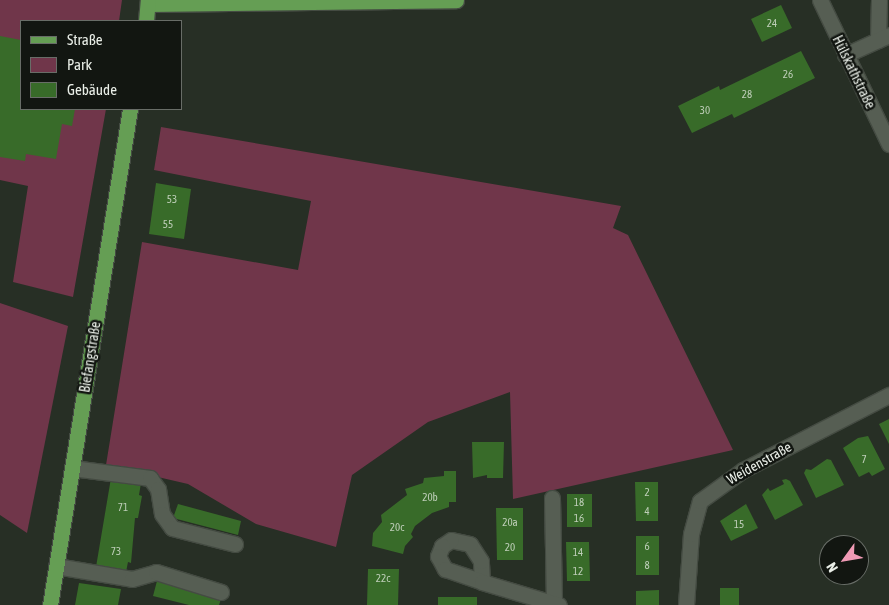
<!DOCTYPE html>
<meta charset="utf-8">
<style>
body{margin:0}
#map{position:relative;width:889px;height:605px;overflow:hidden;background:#272f25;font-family:"Asap Condensed",sans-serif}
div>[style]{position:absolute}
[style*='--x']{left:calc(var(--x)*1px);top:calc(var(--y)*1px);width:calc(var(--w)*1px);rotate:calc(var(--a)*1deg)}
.green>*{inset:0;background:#70364a}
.building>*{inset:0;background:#386b29}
.roads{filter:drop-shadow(1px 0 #444b42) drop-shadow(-1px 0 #444b42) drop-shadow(0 1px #444b42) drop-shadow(0 -1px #444b42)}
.minor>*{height:15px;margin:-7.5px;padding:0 7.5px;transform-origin:7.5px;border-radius:7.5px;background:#565e53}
.major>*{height:15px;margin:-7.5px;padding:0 7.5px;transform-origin:7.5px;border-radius:7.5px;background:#659e54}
span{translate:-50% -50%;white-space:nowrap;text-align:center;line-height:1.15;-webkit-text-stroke:5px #121611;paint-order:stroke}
.number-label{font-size:11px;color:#beceb8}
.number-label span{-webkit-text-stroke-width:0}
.street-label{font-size:14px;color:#eaefe8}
.legend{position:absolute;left:20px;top:20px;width:162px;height:90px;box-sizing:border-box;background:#121611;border:1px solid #686d67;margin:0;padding:6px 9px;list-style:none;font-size:15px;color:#eaefe8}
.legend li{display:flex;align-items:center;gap:10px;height:25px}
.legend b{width:25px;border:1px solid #686d67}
.north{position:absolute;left:819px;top:535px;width:50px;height:50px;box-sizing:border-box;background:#121611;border:1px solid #686d67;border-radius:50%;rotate:238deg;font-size:14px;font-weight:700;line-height:20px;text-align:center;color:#eaefe8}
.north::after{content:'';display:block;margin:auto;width:18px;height:22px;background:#f09ab5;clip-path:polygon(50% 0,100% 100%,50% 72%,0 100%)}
</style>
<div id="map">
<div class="green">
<div style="clip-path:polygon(0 0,122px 0,119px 21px,21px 21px,21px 109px,106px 109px,73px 297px,13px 282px,28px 186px,0 180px)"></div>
<div style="clip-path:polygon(161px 127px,621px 206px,613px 228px,628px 235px,733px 450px,513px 499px,510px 392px,428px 422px,352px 475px,336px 547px,256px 524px,188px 484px,106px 465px,142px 242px,298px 270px,311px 201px,154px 170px)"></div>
<div style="clip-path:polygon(0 303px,68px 326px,27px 533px,0 515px)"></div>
</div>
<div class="building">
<div style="clip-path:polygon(781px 5px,792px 28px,762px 42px,751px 19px)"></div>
<div style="clip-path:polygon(0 36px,21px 40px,21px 109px,75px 109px,72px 126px,62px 124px,56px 159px,26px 154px,25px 161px,0 157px)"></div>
<div style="clip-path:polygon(801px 51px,815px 78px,734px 118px,732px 114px,692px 133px,678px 106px,719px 86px,720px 90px)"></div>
<div style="clip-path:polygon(156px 183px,191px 189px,184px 239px,149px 234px)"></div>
<div style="clip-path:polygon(889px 419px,889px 444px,879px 424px)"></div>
<div style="clip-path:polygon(868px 436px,885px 469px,872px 476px,869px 472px,859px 477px,843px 448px,858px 438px)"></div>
<div style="clip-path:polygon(472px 442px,504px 442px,503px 478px,487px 478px,487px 475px,473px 478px)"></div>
<div style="clip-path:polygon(827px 459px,831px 460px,844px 485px,816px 498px,804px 473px,806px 469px,811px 470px)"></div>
<div style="clip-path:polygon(444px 471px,456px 471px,456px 502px,449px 502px,449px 507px,432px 513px,415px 526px,411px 534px,413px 537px,405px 546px,403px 554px,372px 546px,373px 533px,382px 522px,381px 515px,407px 495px,405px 489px,423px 483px,424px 478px,444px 476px)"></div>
<div style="clip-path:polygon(111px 478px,141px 483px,139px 495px,142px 496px,138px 518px,135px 518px,131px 563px,128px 562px,126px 572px,96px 567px)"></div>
<div style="clip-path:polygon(786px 479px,790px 481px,803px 505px,775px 520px,762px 495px,768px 488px,770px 491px,784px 484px,782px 480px)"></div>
<div style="clip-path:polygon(635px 482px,658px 482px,658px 521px,636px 521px)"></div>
<div style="clip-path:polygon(567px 494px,592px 494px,592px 527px,567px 527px)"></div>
<div style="clip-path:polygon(178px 504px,241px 521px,238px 535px,173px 518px)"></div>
<div style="clip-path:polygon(746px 504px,758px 528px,731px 541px,720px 521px)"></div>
<div style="clip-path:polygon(496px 508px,523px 508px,523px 560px,497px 560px)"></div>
<div style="clip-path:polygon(636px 536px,659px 536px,659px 575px,636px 575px)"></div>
<div style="clip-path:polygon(566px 542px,589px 542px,590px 581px,567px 581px)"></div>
<div style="clip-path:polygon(368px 569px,399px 569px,398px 605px,367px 605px)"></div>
<div style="clip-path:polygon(157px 581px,221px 599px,219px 605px,189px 605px,153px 596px)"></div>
<div style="clip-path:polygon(79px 583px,121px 589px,118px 605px,75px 605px)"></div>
<div style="clip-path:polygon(720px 588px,739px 588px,739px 605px,720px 605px)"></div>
<div style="clip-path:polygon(659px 590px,659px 605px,636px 605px,636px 591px)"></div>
<div style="clip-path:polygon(438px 597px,477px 597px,477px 605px,438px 605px)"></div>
</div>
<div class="roads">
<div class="minor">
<div style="--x:820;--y:0;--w:160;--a:64.4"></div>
<div style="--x:878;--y:40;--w:40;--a:-88.6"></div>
<div style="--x:845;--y:55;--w:48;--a:-24.4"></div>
<div style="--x:72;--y:468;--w:79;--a:7.3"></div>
<div style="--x:150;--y:478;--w:14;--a:54"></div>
<div style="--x:158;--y:489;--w:25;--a:81"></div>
<div style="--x:162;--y:514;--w:17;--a:54"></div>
<div style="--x:172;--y:528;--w:65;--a:14.3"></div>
<div style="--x:552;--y:498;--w:106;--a:88.9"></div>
<div style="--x:56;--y:566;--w:77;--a:9.7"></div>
<div style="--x:132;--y:579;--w:25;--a:-16"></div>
<div style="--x:156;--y:572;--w:68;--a:17.1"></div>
<div style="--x:482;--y:582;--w:21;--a:-93"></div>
<div style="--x:481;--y:561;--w:20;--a:-123"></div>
<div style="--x:470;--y:544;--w:19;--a:-168"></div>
<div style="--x:451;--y:540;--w:11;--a:146"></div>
<div style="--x:442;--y:546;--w:11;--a:112"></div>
<div style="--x:438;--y:556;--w:15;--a:62"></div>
<div style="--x:445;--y:569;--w:39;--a:19"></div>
<div style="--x:482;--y:582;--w:80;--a:16.6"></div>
<div style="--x:686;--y:605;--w:71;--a:-86"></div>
<div style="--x:691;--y:534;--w:34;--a:-75"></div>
<div style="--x:700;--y:501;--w:53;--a:-35.8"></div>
<div style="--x:743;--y:470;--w:164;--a:-27.2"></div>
</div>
<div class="major">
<div style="--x:148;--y:4;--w:308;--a:-0.7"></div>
<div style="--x:146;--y:21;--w:21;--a:-85"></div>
<div style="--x:50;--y:605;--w:502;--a:-80.84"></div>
</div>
</div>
<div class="number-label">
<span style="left:772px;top:23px">24</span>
<span style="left:788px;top:74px">26</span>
<span style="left:747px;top:94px">28</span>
<span style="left:705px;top:110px">30</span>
<span style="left:172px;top:199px">53</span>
<span style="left:168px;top:224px">55</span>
<span style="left:864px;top:459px">7</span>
<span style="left:647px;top:492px">2</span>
<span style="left:430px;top:497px">20b</span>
<span style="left:579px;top:502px">18</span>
<span style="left:123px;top:507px">71</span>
<span style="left:647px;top:511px">4</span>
<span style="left:579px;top:518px">16</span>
<span style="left:510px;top:522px">20a</span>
<span style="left:739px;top:524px">15</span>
<span style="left:397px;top:527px">20c</span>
<span style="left:647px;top:546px">6</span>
<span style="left:510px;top:547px">20</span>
<span style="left:116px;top:551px">73</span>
<span style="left:578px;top:552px">14</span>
<span style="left:647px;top:565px">8</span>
<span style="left:578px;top:571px">12</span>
<span style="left:383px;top:578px">22c</span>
</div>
<div class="street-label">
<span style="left:854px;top:72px;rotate:64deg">Hülskathstraße</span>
<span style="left:90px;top:357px;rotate:-81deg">Biefangstraße</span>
<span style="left:759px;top:463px;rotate:-29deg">Weidenstraße</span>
</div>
<ul class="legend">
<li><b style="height:6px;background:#659e54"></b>Straße</li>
<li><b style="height:14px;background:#70364a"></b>Park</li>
<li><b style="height:14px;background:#386b29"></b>Gebäude</li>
</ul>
<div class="north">N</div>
</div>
